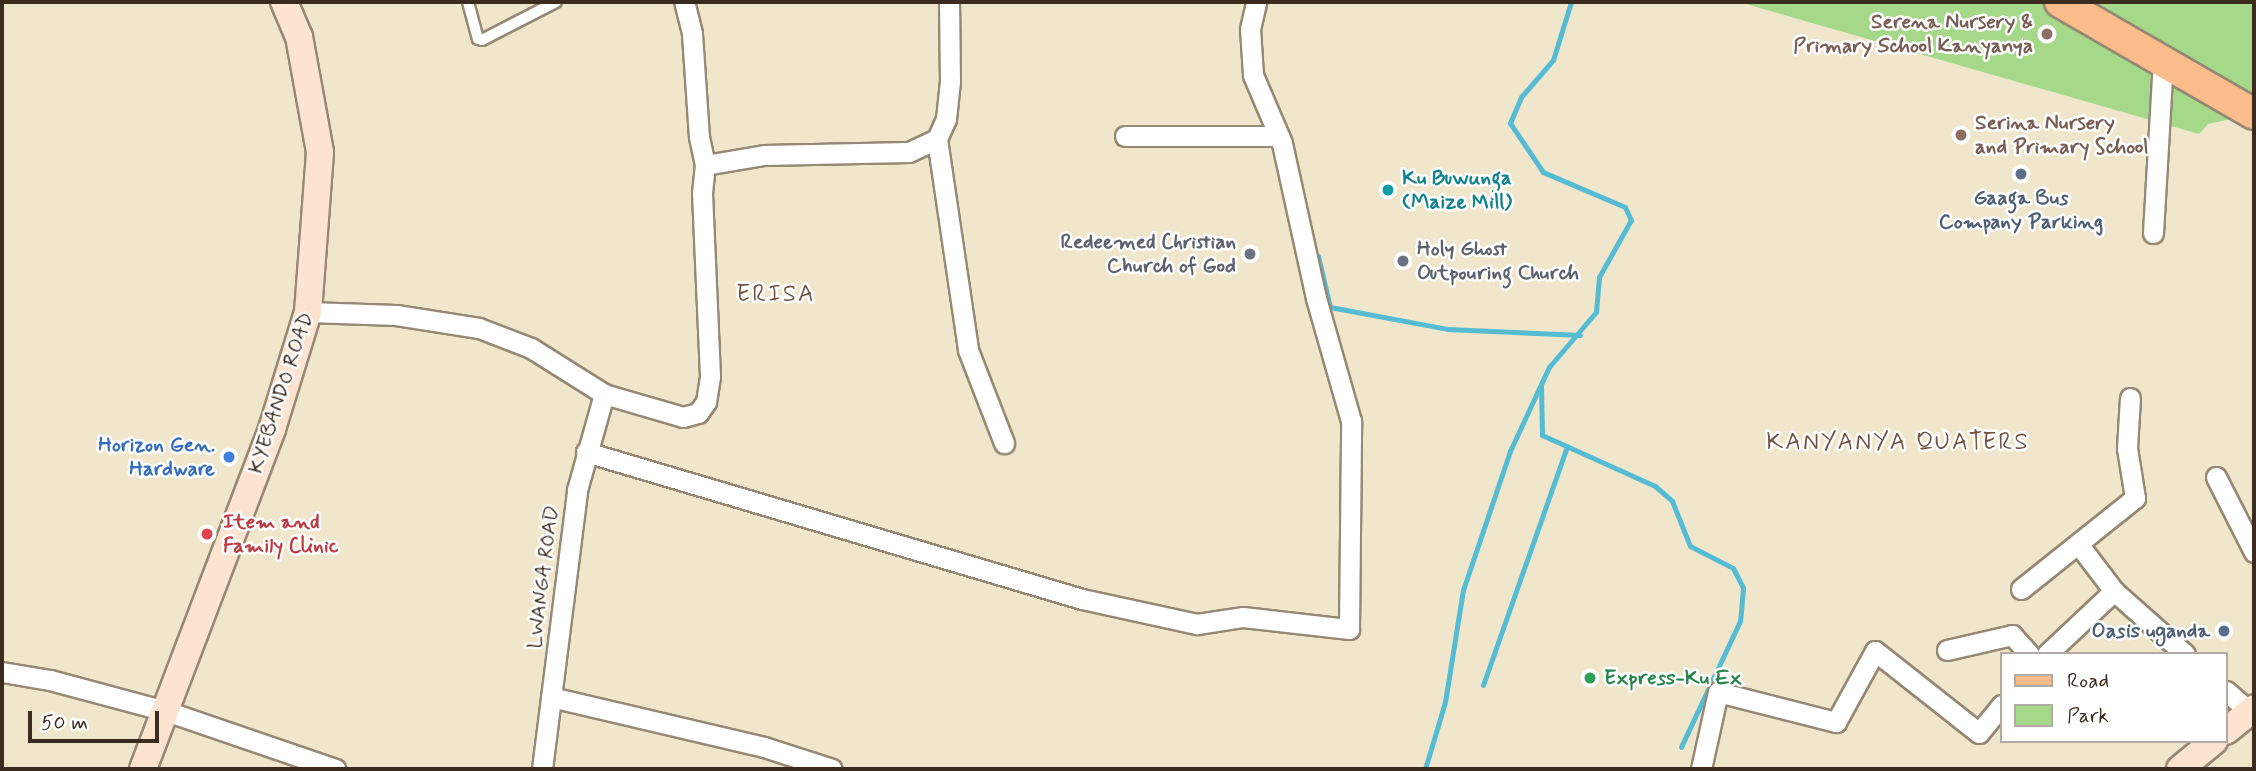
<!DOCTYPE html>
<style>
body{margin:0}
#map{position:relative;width:2256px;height:771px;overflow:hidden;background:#efe6cb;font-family:Mynerve,sans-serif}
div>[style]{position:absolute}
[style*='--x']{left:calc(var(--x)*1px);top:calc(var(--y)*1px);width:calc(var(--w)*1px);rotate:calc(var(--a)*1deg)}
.green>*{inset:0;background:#a5d989}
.stream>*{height:5px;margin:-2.5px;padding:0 2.5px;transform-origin:2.5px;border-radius:2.5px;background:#56bcd3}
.roads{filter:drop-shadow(2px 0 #958874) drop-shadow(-2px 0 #958874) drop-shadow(0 2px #958874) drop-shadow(0 -2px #958874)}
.lane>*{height:10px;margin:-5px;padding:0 5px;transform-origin:5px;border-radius:5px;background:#fff}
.street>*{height:19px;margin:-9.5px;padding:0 9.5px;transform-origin:9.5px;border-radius:9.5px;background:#fff}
.secondary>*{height:26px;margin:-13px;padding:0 13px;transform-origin:13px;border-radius:13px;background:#fde4d0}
.primary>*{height:30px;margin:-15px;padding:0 15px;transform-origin:15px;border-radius:15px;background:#f9bc8a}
.dots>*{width:19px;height:19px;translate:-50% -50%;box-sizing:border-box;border:4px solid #fff;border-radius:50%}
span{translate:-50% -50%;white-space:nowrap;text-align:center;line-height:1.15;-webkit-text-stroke:5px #fff;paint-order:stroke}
.education-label{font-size:21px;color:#785e54;font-weight:700}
.right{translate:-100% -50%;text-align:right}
.left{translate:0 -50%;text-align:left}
.culture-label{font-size:21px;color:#0d838f;font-weight:700}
.service-label{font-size:21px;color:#4e5e75;font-weight:700}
.worship-label{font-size:21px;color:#5b616d;font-weight:700}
.street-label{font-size:21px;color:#3b2a1e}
.shop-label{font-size:21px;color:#366cbe;font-weight:700}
.health-label{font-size:21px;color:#be3a42;font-weight:700}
.leisure-label{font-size:21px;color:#27864d;font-weight:700}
.quarter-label{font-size:24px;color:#735241;letter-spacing:2px}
.frame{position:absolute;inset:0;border:4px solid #3b2a1e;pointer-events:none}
.legend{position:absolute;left:2000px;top:652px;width:228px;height:91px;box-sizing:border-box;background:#fff;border:2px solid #b1aaa5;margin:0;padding:9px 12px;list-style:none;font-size:21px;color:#3b2a1e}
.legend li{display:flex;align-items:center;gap:14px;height:35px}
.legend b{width:35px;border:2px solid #b1aaa5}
.scale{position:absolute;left:28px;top:711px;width:131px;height:32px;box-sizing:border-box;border:4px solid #3b2a1e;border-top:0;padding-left:9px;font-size:21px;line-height:24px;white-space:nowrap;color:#3b2a1e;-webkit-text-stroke:5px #fff;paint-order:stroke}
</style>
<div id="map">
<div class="green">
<div style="clip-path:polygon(1739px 2px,2254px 2px,2254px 114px,2208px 124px,2199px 134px)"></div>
</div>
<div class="stream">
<div style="--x:1318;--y:256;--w:52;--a:76.8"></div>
<div style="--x:1330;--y:307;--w:119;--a:10.6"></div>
<div style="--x:1447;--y:329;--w:133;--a:2.6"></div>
<div style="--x:1541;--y:386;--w:49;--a:88.8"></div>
<div style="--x:1542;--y:435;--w:124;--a:24.3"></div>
<div style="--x:1655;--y:486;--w:23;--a:41"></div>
<div style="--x:1672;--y:501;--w:48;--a:68.2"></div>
<div style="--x:1690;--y:546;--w:48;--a:27.1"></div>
<div style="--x:1733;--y:568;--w:22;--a:63"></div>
<div style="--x:1743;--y:588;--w:33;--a:95"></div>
<div style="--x:1740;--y:621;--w:139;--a:115.1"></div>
<div style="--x:1483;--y:685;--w:253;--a:-70.6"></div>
<div style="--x:1425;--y:769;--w:70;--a:-73.4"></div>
<div style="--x:1445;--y:702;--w:113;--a:-80.9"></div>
<div style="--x:1463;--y:590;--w:147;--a:-71.3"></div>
<div style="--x:1510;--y:451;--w:93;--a:-65.1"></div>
<div style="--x:1549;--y:367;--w:72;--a:-49.5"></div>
<div style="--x:1596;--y:312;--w:35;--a:-85"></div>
<div style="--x:1599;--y:277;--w:65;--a:-60.7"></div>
<div style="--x:1631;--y:220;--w:14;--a:-115"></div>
<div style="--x:1625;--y:207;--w:89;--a:-156.9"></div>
<div style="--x:1543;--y:172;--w:59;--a:-124"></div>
<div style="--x:1510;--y:123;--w:28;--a:-67"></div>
<div style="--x:1521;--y:97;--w:49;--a:-49.1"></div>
<div style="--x:1553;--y:60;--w:61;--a:-72.8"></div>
</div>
<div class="roads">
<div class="lane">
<div style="--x:468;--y:2;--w:38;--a:75"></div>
<div style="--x:478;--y:39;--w:4;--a:14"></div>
<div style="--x:482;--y:40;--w:83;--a:-27.2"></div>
</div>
<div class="street">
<div style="--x:1125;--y:136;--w:154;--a:0"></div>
<div style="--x:937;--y:139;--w:213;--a:81.6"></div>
<div style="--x:968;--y:350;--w:100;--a:68.8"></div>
<div style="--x:705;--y:165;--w:60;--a:-9.6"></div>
<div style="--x:764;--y:155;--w:145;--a:-1.2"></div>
<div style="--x:909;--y:152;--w:31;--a:-25"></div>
<div style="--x:937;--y:139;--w:22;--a:-66"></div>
<div style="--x:946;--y:119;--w:37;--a:-84"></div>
<div style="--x:950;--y:82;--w:80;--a:-90.7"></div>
<div style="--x:2153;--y:233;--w:172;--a:-86.7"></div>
<div style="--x:308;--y:312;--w:88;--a:2"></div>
<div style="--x:396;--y:315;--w:84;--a:8.9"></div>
<div style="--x:479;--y:328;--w:56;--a:21"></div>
<div style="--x:531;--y:348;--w:86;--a:32.2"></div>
<div style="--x:604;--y:394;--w:82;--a:16.2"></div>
<div style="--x:683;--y:417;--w:16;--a:-15"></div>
<div style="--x:698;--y:413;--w:14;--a:-54"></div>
<div style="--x:706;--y:402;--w:26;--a:-81"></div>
<div style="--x:710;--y:376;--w:183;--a:-92.5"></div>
<div style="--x:702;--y:193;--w:28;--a:-84"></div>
<div style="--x:705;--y:165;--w:29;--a:-102"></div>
<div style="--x:699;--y:137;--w:104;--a:-93.9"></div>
<div style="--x:692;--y:33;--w:32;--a:-104"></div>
<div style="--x:586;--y:452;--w:517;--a:16.51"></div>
<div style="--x:1082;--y:599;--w:118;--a:12.3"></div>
<div style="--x:1197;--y:624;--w:47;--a:-8.7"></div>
<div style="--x:1243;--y:617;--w:107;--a:6.5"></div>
<div style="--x:1349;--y:629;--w:208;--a:-89.4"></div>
<div style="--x:1351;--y:421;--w:128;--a:-105.9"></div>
<div style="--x:1316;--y:298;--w:159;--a:-102.4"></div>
<div style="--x:1282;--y:143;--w:74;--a:-113.1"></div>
<div style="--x:1253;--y:75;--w:46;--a:-93.7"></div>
<div style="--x:1250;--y:29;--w:28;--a:-77"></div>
<div style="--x:2216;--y:477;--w:84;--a:63.1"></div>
<div style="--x:2079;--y:545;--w:58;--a:52.7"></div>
<div style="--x:2114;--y:591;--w:95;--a:41.6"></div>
<div style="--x:2021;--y:589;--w:146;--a:-38.6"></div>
<div style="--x:2135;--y:498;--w:51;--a:-99.1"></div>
<div style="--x:2127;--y:448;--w:50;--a:-86.6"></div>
<div style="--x:1947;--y:650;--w:67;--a:-13"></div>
<div style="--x:2012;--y:635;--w:25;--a:48"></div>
<div style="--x:2047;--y:654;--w:92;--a:-43.2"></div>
<div style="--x:2;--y:672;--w:49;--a:9.5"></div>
<div style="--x:50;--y:680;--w:120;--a:15"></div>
<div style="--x:166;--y:711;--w:179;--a:18.9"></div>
<div style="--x:2226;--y:691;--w:32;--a:41"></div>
<div style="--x:551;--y:697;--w:219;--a:13.2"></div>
<div style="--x:764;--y:747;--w:71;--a:17.9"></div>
<div style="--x:542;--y:769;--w:281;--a:-82.8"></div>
<div style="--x:577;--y:490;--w:100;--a:-74.3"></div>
<div style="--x:1701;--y:769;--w:79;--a:-77.6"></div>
<div style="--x:1718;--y:692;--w:122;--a:14.3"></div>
<div style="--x:1836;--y:722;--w:81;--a:-61.2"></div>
<div style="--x:1875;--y:651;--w:132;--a:38.3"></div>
<div style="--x:1979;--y:733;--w:36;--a:-51"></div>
</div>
<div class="secondary">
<div style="--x:2226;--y:731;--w:36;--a:-39"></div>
<div style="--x:143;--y:769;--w:364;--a:-69.2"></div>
<div style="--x:272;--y:429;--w:122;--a:-72.9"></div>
<div style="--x:308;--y:312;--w:160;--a:-85.7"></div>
<div style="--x:320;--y:152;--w:117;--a:-100.3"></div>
<div style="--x:299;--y:37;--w:38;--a:-113"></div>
<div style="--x:2180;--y:769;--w:44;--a:-39.5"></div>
</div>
<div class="primary">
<div style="--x:2060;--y:2;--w:224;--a:30"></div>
</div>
</div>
<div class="dots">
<div style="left:2047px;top:34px;background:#8d6e63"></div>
<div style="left:1961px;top:135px;background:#8d6e63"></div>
<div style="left:2021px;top:174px;background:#5c6f8a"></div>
<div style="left:1388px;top:190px;background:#0f9aa8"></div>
<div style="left:1250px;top:254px;background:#6b7280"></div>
<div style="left:1403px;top:261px;background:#6b7280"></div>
<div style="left:229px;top:457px;background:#3f7fe0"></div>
<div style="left:207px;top:534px;background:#e0444e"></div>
<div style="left:2224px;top:631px;background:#5c6f8a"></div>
<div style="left:1590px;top:678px;background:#2e9e5b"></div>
</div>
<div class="education-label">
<span class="right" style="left:2033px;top:34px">Serena Nursery &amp;<br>Primary School Kanyanya</span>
<span class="left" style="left:1975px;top:135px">Serina Nursery<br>and Primary School</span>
</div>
<div class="culture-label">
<span class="left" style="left:1402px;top:190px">Ku Buwunga<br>(Maize Mill)</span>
</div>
<div class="service-label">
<span style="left:2021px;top:210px">Gaaga Bus<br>Company Parking</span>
<span class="right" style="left:2210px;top:631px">Oasis uganda</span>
</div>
<div class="worship-label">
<span class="right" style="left:1236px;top:254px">Redeemed Christian<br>Church of God</span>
<span class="left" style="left:1417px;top:261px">Holy Ghost<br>Outpouring Church</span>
</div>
<div class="street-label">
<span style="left:281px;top:393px;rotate:-72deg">KYEBANDO ROAD</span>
<span style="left:543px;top:577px;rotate:-83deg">LWANGA ROAD</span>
</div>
<div class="shop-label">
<span class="right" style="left:215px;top:457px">Horizon Gen.<br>Hardware</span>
</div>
<div class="health-label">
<span class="left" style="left:223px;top:534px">Item and<br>Family Clinic</span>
</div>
<div class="leisure-label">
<span class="left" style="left:1604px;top:678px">Express-Ku Ex</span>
</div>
<div class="quarter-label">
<span style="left:776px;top:295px">ERISA</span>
<span style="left:1898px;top:443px">KANYANYA QUATERS</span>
</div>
<div class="frame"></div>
<ul class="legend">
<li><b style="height:9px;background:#f9bc8a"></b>Road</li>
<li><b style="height:19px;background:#a5d989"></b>Park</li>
</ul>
<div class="scale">50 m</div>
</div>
